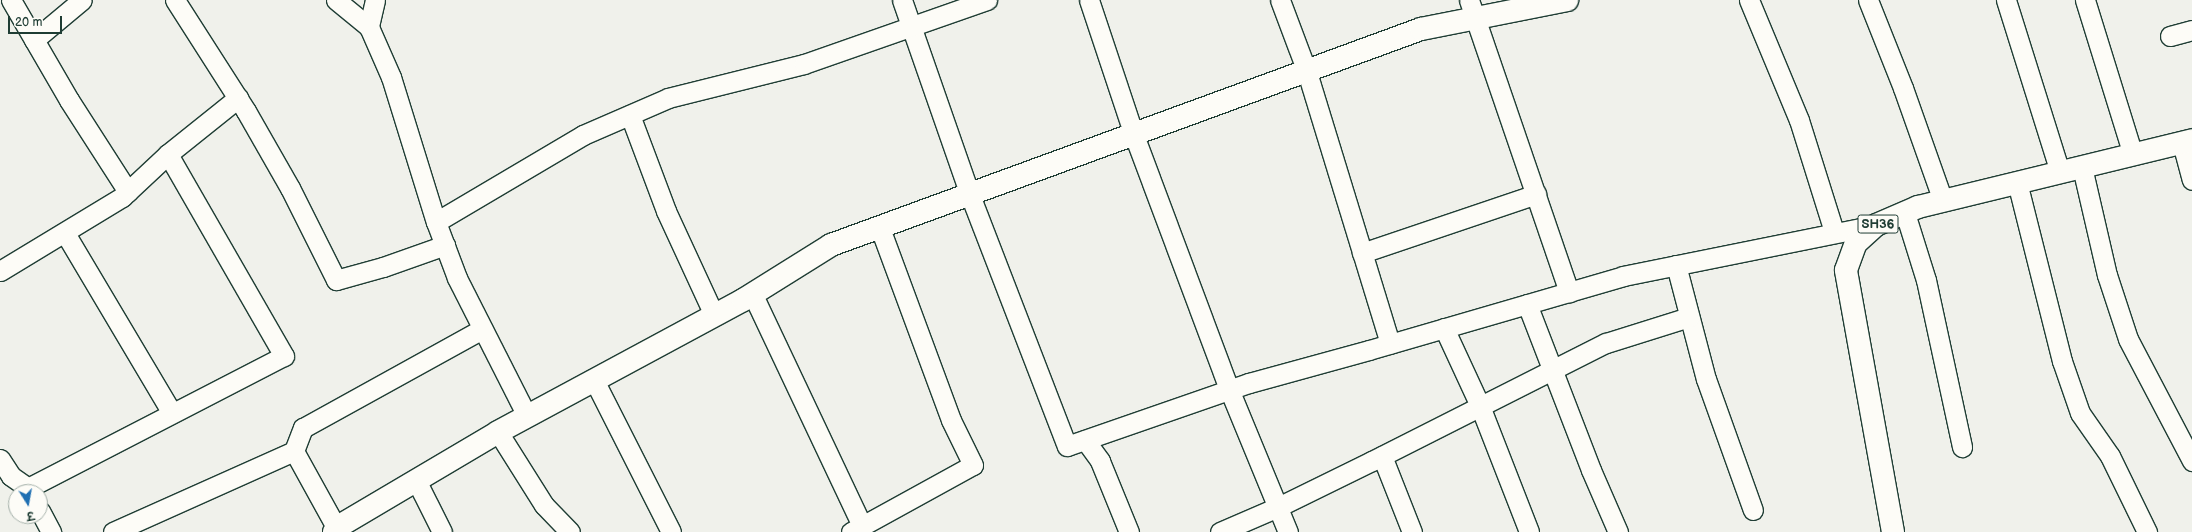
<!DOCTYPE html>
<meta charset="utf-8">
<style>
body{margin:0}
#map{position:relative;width:2192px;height:532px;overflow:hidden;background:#f0f1eb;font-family:"Balsamiq Sans","Playpen Sans Deva",sans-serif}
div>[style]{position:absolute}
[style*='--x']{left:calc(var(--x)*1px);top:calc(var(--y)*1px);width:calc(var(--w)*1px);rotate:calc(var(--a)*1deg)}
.roads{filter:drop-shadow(1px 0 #1f3d34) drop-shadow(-1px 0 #1f3d34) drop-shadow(0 1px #1f3d34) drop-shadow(0 -1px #1f3d34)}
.minor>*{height:19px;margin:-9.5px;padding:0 9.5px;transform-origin:9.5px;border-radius:9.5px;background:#fdfcf7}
.tertiary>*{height:22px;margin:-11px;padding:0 11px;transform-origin:11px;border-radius:11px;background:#fdfcf7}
.trunk>*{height:22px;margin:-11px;padding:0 11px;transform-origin:11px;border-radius:11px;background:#fdfcf7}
span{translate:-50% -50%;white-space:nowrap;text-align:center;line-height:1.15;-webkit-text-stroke:3.5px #fdfcf7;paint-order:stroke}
.shield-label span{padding:1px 3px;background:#fdfcf7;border:1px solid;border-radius:3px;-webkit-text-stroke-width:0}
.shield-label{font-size:13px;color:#1f3d34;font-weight:700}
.north{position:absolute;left:8px;top:484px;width:40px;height:40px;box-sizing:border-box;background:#fdfcf7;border:1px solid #a4b0a9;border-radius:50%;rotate:169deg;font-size:11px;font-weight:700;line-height:16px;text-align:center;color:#1f3d34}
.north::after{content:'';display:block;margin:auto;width:14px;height:18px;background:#1f6fb2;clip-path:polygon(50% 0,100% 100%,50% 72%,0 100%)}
.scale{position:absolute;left:8px;top:16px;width:54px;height:18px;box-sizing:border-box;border:2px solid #1f3d34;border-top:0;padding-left:5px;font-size:12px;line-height:14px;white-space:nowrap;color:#1f3d34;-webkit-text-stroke:3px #fdfcf7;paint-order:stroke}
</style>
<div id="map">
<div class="roads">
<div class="minor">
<div style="--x:11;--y:0;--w:116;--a:59.9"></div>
<div style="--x:69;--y:100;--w:109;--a:57.3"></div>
<div style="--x:175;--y:0;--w:132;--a:57.4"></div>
<div style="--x:246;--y:111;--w:89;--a:60.3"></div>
<div style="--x:290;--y:188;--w:103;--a:63.4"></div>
<div style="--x:336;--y:280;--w:49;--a:-15.5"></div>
<div style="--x:383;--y:267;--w:66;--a:-19.5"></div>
<div style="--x:336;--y:0;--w:43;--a:39.3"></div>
<div style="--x:375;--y:0;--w:28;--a:103"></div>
<div style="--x:369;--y:27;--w:55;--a:66.3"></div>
<div style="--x:391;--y:77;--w:152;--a:72.8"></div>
<div style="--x:436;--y:222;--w:60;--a:69.4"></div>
<div style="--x:457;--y:278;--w:155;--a:63.1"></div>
<div style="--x:902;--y:0;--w:207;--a:70.8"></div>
<div style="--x:970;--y:195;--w:269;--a:68.9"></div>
<div style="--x:1067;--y:446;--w:193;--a:-19.1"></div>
<div style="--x:1249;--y:383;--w:124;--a:-15.4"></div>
<div style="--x:1369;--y:350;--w:265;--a:-16.2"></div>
<div style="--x:1623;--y:276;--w:258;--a:-11.4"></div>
<div style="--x:1089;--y:0;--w:142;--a:71.6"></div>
<div style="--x:1134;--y:135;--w:271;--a:69.5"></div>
<div style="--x:1229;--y:389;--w:155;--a:67.6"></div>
<div style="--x:1280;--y:0;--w:77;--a:69.4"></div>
<div style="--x:1307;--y:72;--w:284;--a:73"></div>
<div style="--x:1469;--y:0;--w:309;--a:71.1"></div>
<div style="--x:1749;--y:0;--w:130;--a:67.4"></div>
<div style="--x:1799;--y:120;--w:117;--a:72.6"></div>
<div style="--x:1868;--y:0;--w:95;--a:68.3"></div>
<div style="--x:1903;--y:88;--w:120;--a:70.5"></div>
<div style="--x:2006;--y:0;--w:180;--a:72.6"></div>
<div style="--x:2085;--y:0;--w:162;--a:72.8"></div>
<div style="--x:2170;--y:36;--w:23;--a:-15"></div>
<div style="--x:34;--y:40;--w:62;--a:-39.8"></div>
<div style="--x:630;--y:115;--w:103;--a:69.4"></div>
<div style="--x:666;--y:211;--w:115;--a:65.2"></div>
<div style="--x:2182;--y:143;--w:38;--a:75"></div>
<div style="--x:2082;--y:167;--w:111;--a:77"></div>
<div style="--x:2107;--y:275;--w:67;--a:71.8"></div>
<div style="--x:2128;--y:339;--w:138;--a:62.3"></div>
<div style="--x:2017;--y:182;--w:185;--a:75.9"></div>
<div style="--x:2062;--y:361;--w:55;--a:70.9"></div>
<div style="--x:2080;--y:413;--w:52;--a:55.1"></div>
<div style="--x:2110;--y:456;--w:85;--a:64"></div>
<div style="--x:1905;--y:213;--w:70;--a:72.6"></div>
<div style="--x:1926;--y:280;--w:171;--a:77.8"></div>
<div style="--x:436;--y:222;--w:171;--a:-30.6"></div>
<div style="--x:583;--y:135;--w:93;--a:-23.5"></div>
<div style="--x:668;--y:98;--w:140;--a:-14"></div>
<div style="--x:804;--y:64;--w:194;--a:-19.3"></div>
<div style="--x:65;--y:233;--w:209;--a:59.3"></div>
<div style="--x:1362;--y:253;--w:184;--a:-18.7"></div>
<div style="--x:1676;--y:265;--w:118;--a:75.3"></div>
<div style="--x:1706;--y:379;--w:139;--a:70.3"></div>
<div style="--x:0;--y:271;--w:143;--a:-31.2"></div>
<div style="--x:122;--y:197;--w:63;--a:-43.1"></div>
<div style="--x:168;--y:154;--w:90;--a:-38.7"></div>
<div style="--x:752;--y:293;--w:258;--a:64.7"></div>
<div style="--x:1527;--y:304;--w:178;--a:68.9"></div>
<div style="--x:1591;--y:470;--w:68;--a:66.5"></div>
<div style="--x:1444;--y:328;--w:86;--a:65.2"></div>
<div style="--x:1480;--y:406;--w:135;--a:68.7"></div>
<div style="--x:594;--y:380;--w:170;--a:63.1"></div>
<div style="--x:498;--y:432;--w:86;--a:57.8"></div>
<div style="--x:544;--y:505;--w:37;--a:46"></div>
<div style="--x:1085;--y:440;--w:26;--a:54"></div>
<div style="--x:1100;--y:461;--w:77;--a:67.8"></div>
<div style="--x:294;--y:451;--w:25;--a:-69"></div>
<div style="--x:303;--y:428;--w:205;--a:-28.9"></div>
<div style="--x:1382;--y:456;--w:82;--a:68.5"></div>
<div style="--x:0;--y:459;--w:20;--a:57"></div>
<div style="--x:11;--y:476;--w:21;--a:35"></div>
<div style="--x:28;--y:488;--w:4;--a:63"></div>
<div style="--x:416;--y:480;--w:58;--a:63.4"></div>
<div style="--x:28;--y:488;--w:288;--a:-27.3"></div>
<div style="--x:284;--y:356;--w:233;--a:-119.9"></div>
<div style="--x:40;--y:511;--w:24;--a:62"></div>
<div style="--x:113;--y:532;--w:198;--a:-24.1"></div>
<div style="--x:294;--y:451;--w:89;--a:61.1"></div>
<div style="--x:851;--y:532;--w:139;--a:-28.8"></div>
<div style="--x:973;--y:465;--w:50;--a:-116.1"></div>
<div style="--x:951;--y:420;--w:205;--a:-110.3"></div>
<div style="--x:1220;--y:532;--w:63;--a:-23.3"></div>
<div style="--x:1278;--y:507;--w:105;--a:-26.1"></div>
<div style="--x:1372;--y:461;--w:262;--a:-26.8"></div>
<div style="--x:1606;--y:343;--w:87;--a:-17.4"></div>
</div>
<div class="tertiary">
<div style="--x:334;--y:532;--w:10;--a:-45"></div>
<div style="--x:341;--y:525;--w:182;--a:-30.6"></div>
<div style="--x:498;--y:432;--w:278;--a:-28.3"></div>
<div style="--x:743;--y:300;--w:104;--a:-32"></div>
<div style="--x:831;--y:245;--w:628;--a:-20.11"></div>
<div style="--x:1421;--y:29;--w:149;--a:-11.2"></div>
</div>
<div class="trunk">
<div style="--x:1893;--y:532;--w:266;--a:-100.2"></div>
<div style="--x:1846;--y:270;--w:29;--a:-70"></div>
<div style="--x:1856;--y:243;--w:27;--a:-42"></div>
<div style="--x:1876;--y:225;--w:46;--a:-23.2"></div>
<div style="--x:1918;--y:207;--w:282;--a:-13.7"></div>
</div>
</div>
<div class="shield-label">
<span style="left:1878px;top:224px">SH36</span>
</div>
<div class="north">उ</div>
<div class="scale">20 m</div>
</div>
